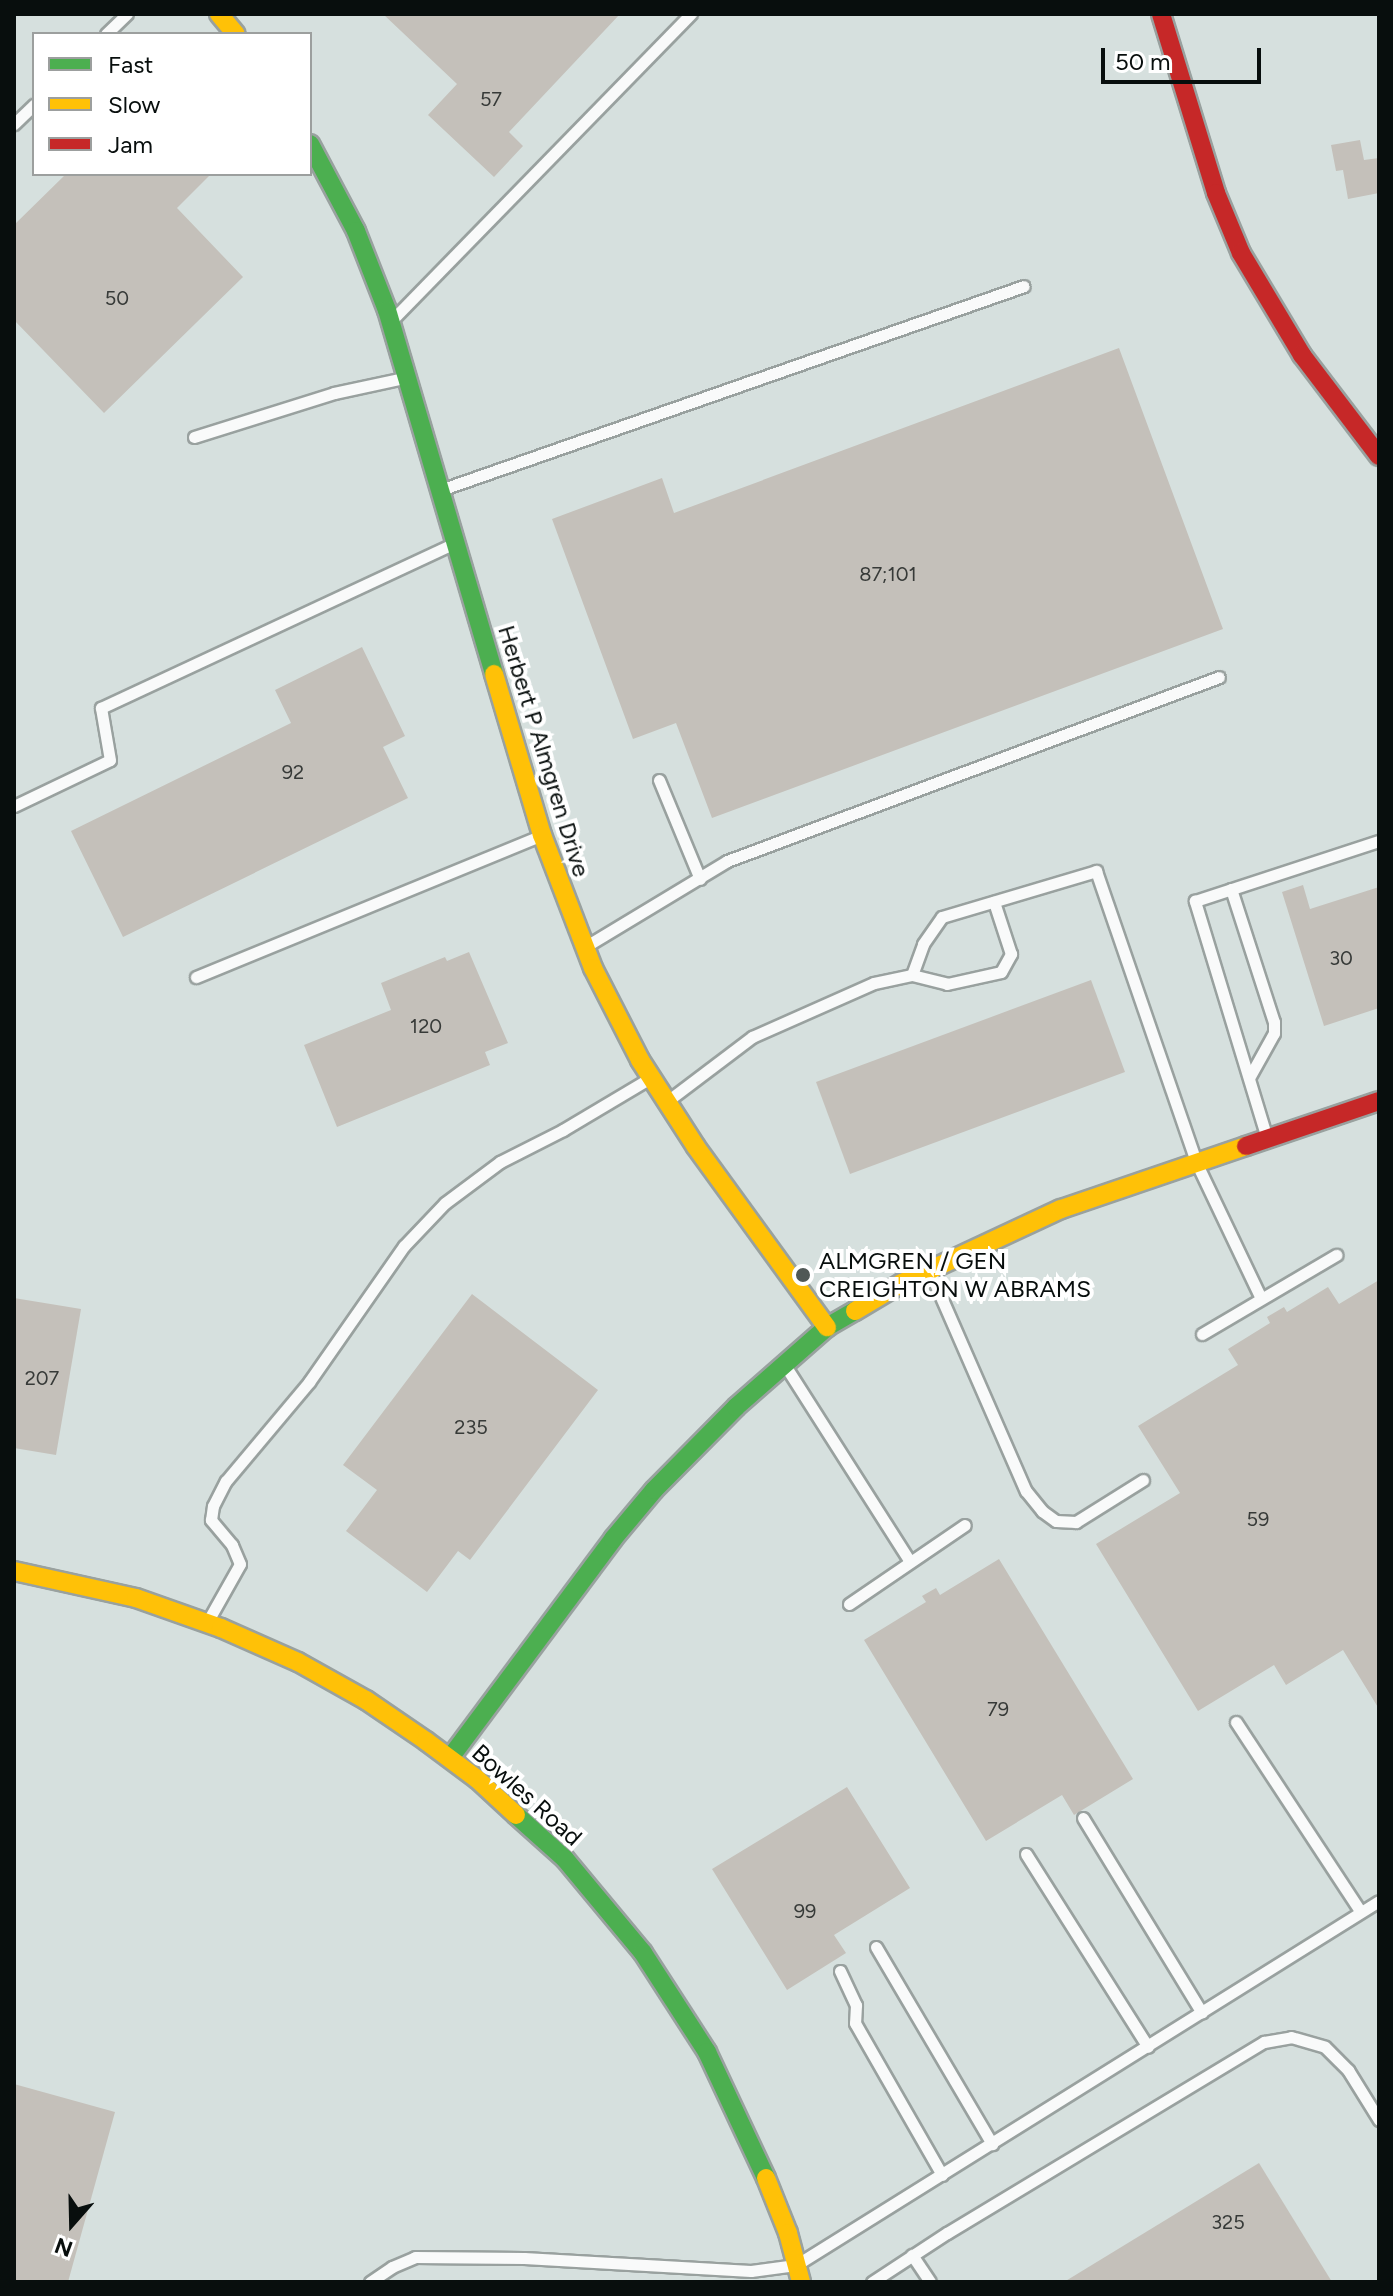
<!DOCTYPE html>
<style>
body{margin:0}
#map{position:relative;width:1393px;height:2296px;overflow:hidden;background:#d6e0de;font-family:Figtree,sans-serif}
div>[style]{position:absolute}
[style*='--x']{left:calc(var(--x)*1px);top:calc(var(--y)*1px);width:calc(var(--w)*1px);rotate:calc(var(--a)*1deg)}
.building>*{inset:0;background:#c4c0ba}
.roads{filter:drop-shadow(2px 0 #99a19f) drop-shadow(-2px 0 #99a19f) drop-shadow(0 2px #99a19f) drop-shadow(0 -2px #99a19f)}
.lane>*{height:11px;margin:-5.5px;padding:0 5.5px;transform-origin:5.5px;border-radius:5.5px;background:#f9fafa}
.fast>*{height:18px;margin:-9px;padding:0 9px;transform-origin:9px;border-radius:9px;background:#4caf50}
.slow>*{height:18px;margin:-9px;padding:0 9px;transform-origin:9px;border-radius:9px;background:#ffc107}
.jam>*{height:18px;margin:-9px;padding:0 9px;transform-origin:9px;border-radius:9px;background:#c62828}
.dots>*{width:22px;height:22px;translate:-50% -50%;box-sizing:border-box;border:4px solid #fff;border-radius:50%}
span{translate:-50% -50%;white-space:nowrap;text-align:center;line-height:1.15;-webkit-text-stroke:8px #fff;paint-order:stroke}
.number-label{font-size:20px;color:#373a38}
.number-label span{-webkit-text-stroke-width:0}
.street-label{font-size:24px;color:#080e0d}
.poi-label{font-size:24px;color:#080e0d}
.left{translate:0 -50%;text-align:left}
.frame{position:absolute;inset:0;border:16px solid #080e0d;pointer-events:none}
.legend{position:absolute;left:32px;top:32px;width:280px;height:144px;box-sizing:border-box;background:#fff;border:2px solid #9c9f9e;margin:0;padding:10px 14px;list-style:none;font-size:24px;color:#080e0d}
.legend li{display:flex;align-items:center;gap:16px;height:40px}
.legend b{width:40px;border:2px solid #9c9f9e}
.north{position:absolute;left:32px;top:2184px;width:80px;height:80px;-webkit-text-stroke:6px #fff;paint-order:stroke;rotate:200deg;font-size:22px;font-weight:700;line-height:32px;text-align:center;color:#080e0d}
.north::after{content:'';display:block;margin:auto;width:28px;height:36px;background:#080e0d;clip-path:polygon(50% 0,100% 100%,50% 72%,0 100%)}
.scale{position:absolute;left:1101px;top:48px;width:160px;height:36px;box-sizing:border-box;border:4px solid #080e0d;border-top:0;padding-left:10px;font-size:24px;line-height:28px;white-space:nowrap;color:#080e0d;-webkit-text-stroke:6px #fff;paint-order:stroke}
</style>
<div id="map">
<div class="building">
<div style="clip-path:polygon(383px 14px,620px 14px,509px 132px,523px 146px,494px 177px,428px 115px,457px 84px)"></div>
<div style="clip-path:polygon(1360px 140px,1364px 160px,1379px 158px,1379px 193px,1348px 199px,1343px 170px,1336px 171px,1331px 145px)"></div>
<div style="clip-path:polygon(66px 174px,211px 174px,177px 208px,243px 277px,104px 413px,14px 320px,14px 225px)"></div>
<div style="clip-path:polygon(1119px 348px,1223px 629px,712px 818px,676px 723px,633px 739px,552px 519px,662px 478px,674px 513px)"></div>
<div style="clip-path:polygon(362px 647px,405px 736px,383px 747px,408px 798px,123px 937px,71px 831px,291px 723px,275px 690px)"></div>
<div style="clip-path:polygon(1303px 885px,1310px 909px,1379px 887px,1379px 1008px,1324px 1026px,1282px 892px)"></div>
<div style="clip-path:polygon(469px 952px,508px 1043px,485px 1052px,490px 1065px,337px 1127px,304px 1045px,391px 1010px,381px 983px,445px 957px,447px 961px)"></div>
<div style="clip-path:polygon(1091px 980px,1125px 1072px,850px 1174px,816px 1082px)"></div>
<div style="clip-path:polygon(1379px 1280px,1379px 1709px,1343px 1650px,1286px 1685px,1274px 1665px,1198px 1711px,1096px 1544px,1180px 1493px,1138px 1426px,1238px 1365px,1228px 1349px,1270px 1323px,1267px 1317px,1284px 1307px,1287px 1312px,1328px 1287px,1339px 1304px)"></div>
<div style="clip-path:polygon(472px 1294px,598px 1390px,470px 1560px,458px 1551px,427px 1592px,346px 1531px,377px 1490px,343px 1465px)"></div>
<div style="clip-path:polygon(14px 1298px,81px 1309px,56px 1455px,14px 1448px)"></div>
<div style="clip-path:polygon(999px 1559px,1133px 1779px,1074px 1815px,1062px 1795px,986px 1841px,864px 1640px,926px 1602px,922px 1596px,936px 1588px,940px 1595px)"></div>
<div style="clip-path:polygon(847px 1787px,910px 1888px,834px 1935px,846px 1953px,787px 1990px,712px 1869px)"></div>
<div style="clip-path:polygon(14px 2084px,115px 2112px,68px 2282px,14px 2282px)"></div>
<div style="clip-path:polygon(1259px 2163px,1332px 2282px,1064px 2282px)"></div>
</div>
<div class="roads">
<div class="lane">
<div style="--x:106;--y:34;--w:29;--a:-44"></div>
<div style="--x:14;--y:124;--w:28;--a:-44"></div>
<div style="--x:394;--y:318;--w:425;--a:-45.7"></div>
<div style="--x:194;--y:437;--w:147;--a:-17.4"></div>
<div style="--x:334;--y:393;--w:72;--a:-12.1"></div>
<div style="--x:443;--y:489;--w:615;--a:-19.26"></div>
<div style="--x:659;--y:780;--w:107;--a:67.5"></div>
<div style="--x:14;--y:806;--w:106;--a:-25.6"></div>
<div style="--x:110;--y:760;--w:53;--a:-99.8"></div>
<div style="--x:101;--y:708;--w:387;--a:-25"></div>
<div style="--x:1231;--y:889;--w:140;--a:72.1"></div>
<div style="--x:1274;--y:1022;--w:11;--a:90"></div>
<div style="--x:1274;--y:1033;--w:51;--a:119.1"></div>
<div style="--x:588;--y:945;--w:162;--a:-31.1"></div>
<div style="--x:727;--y:861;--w:525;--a:-20.5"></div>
<div style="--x:912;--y:975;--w:36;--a:14"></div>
<div style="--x:947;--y:984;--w:55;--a:-12.5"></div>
<div style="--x:1001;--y:972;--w:21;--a:-61"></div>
<div style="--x:1011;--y:954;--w:55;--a:-108.1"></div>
<div style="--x:196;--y:977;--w:370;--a:-22.3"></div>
<div style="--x:670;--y:1099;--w:103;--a:-37.1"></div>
<div style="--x:752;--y:1037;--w:133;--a:-23.9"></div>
<div style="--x:874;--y:983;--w:39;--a:-12"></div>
<div style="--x:912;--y:975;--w:33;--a:-70"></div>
<div style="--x:923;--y:944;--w:33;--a:-55"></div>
<div style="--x:942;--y:917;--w:161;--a:-16.6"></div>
<div style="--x:1096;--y:871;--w:308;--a:71"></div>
<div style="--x:1196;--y:1162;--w:151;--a:64.5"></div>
<div style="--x:1266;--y:1135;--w:245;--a:-106.9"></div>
<div style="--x:1195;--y:901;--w:194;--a:-18.1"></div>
<div style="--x:931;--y:1274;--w:237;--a:66.4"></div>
<div style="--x:1026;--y:1491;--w:26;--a:51"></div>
<div style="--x:1042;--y:1511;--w:17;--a:36"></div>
<div style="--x:1056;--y:1521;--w:20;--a:3"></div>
<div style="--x:1076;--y:1522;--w:79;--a:-32.1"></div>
<div style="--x:1202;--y:1334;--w:156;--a:-30.5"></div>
<div style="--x:786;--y:1367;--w:229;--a:57.5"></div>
<div style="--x:849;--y:1604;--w:140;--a:-34.3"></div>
<div style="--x:209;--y:1619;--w:63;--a:-60.6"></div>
<div style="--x:240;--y:1564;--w:21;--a:-113"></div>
<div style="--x:232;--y:1545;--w:33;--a:-130"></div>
<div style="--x:211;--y:1520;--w:14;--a:-82"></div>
<div style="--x:213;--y:1506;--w:28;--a:-63"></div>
<div style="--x:226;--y:1481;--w:129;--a:-50"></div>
<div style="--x:309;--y:1382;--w:166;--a:-55.1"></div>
<div style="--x:404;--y:1246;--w:59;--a:-46.4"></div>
<div style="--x:445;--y:1203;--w:69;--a:-36.7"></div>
<div style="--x:500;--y:1162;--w:71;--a:-26.9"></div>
<div style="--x:563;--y:1130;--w:98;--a:-30.8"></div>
<div style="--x:1236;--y:1722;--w:226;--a:56.7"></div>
<div style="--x:1083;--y:1818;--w:228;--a:58.6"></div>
<div style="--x:1026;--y:1854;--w:228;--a:57.7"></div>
<div style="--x:876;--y:1947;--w:229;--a:59.5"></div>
<div style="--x:840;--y:1971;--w:38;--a:65"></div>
<div style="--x:856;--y:2005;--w:18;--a:93"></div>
<div style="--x:855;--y:2023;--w:175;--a:60.2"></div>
<div style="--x:912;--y:2255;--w:32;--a:56"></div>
<div style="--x:370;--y:2282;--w:27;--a:-34"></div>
<div style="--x:392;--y:2267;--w:25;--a:-23"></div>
<div style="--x:415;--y:2257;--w:109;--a:0.5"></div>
<div style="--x:524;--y:2258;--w:227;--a:3.3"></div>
<div style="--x:751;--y:2271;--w:45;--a:-7.6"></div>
<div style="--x:796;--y:2265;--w:687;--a:-31.98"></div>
<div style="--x:872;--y:2282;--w:90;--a:-33.2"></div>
<div style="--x:947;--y:2233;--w:370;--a:-31.1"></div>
<div style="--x:1264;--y:2042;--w:27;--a:-10"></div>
<div style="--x:1291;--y:2037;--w:35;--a:16"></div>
<div style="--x:1325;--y:2047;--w:33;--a:45"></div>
<div style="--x:1348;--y:2070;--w:59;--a:58.2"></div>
</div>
<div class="fast">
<div style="--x:310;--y:144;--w:98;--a:62.1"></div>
<div style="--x:356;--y:231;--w:85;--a:68.6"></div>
<div style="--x:387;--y:310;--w:379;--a:73.6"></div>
<div style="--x:450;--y:1758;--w:273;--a:-53.3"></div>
<div style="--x:613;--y:1539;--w:64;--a:-50.1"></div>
<div style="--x:654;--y:1490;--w:117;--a:-45.3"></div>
<div style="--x:736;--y:1407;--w:121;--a:-41.3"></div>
<div style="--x:827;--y:1327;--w:32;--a:-30"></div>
<div style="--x:516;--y:1815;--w:66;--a:41.9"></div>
<div style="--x:565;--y:1859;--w:122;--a:50.3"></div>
<div style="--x:643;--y:1953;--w:118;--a:57.1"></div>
<div style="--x:707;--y:2052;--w:139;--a:64.9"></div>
</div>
<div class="slow">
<div style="--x:219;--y:14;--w:26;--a:50"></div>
<div style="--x:494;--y:674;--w:168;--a:73.4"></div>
<div style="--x:542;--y:835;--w:142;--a:69"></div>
<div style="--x:593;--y:968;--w:103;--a:62.9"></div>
<div style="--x:640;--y:1060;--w:103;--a:57.2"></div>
<div style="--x:696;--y:1147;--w:223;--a:54"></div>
<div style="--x:855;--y:1311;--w:55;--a:-30.8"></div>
<div style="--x:902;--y:1283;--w:175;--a:-25"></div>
<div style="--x:1061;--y:1209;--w:195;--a:-18.8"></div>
<div style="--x:14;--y:1571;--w:125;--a:12.5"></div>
<div style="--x:136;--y:1598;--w:90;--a:19.4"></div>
<div style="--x:221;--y:1628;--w:84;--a:23.8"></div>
<div style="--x:298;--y:1662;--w:78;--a:29.2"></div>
<div style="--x:366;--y:1700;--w:73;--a:34.3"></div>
<div style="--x:426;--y:1741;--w:64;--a:36.7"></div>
<div style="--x:477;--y:1779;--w:53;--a:42.7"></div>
<div style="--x:766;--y:2178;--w:59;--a:68.2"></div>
<div style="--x:788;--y:2233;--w:51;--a:75.1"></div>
</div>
<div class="jam">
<div style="--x:1161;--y:14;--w:187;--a:72.9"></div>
<div style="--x:1216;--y:193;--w:65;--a:67.4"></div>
<div style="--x:1241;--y:253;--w:119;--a:59.1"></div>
<div style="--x:1302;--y:355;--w:127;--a:52.7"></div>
<div style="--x:1246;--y:1146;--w:140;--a:-18.7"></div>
</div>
</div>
<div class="dots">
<div style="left:803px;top:1275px;background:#505856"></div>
</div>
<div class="number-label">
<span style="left:491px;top:99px">57</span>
<span style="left:117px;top:298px">50</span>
<span style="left:888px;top:574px">87;101</span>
<span style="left:293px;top:772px">92</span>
<span style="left:1341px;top:958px">30</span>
<span style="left:426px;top:1026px">120</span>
<span style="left:42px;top:1378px">207</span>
<span style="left:471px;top:1427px">235</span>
<span style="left:1258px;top:1519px">59</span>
<span style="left:998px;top:1709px">79</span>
<span style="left:805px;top:1911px">99</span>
<span style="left:1228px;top:2222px">325</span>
</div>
<div class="street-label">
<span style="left:544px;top:751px;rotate:73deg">Herbert P Almgren Drive</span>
<span style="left:527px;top:1795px;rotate:42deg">Bowles Road</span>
</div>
<div class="poi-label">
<span class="left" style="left:819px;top:1275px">ALMGREN / GEN<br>CREIGHTON W ABRAMS</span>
</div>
<div class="frame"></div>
<ul class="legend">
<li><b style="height:10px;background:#4caf50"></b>Fast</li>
<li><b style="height:10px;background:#ffc107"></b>Slow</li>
<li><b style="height:10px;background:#c62828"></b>Jam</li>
</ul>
<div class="north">N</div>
<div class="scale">50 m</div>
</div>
